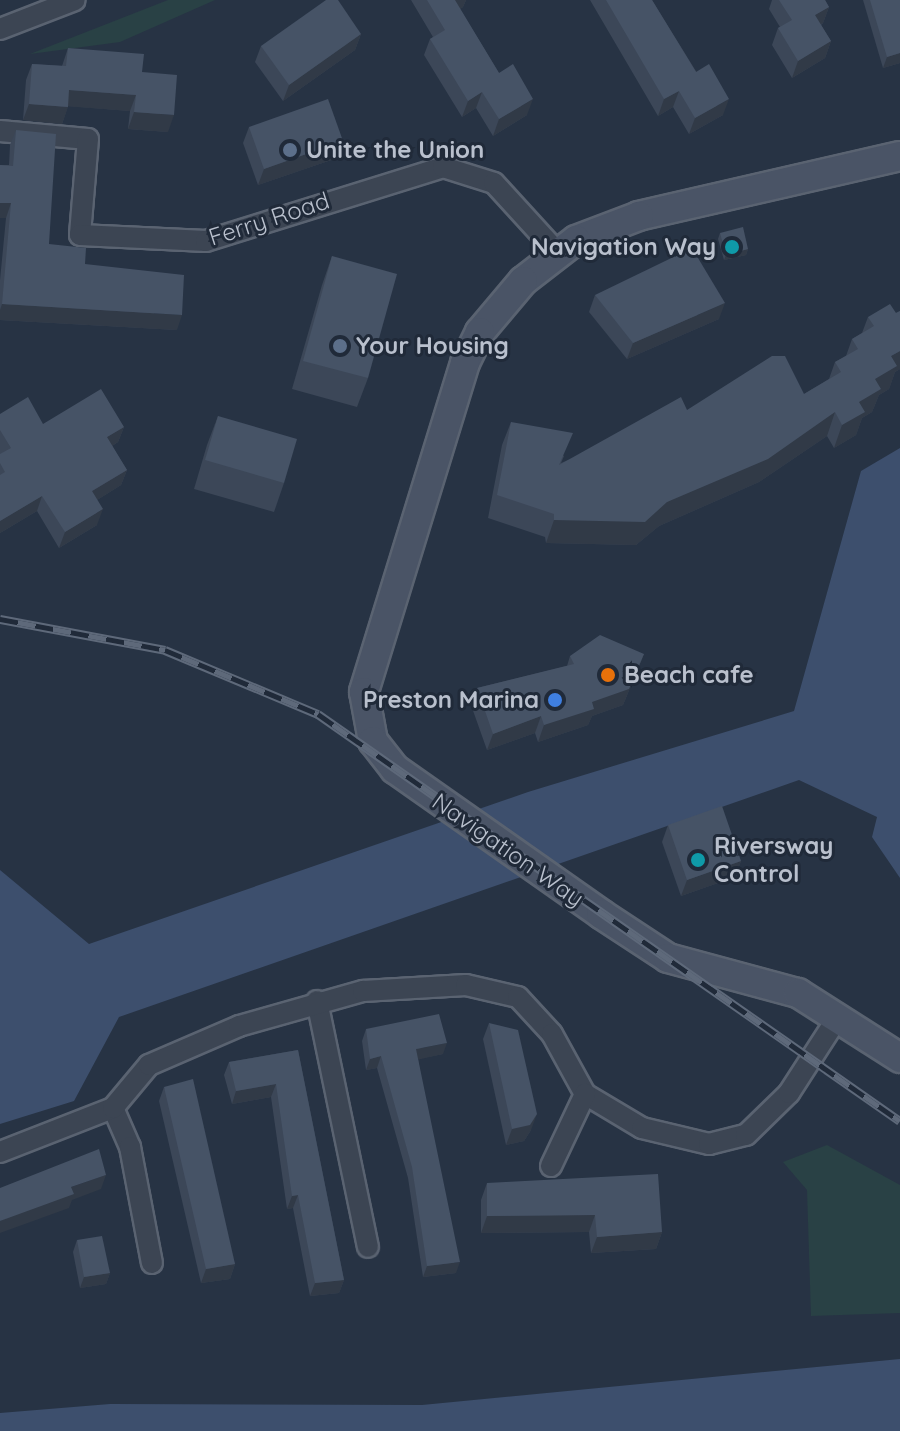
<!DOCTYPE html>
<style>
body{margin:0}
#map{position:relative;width:900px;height:1431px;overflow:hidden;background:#273344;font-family:Quicksand,sans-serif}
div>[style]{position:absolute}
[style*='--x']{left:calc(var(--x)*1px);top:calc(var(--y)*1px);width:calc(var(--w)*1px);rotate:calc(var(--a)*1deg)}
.green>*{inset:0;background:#294145}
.water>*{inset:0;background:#3d4f6d}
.roads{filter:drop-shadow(2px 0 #5a6371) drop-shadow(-2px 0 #5a6371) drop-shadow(0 2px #5a6371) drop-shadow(0 -2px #5a6371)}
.street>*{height:20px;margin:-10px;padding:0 10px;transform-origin:10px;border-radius:10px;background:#3c4553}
.secondary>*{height:28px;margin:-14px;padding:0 14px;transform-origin:14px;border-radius:14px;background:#4a5466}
.rail>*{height:9px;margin-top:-4.5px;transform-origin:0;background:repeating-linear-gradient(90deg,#202a39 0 18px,#5e697a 0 36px);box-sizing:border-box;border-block:2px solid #5e697a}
.wall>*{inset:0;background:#3c4758}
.shaded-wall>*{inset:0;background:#313a47}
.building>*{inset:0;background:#465366}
.dots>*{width:22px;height:22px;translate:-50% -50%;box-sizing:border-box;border:4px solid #202a39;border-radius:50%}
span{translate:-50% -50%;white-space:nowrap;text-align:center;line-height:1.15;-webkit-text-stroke:6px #202a39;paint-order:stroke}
.poi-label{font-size:24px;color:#b9c0cd;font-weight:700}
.left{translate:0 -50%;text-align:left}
.right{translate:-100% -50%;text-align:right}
.street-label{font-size:24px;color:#b9c0cd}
</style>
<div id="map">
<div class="green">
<div style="clip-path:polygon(168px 0,215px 0,120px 42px,30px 54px)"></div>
<div style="clip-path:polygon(827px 1145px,900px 1185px,900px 1313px,811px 1316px,807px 1190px,783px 1162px)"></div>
</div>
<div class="water">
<div style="clip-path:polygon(900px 448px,900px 878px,872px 837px,877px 817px,799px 780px,119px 1017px,74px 1101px,0 1124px,0 870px,89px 944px,528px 792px,794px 711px,861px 471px)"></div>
<div style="clip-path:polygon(900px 1359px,900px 1431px,0 1431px,0 1413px,110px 1404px,422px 1405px)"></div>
</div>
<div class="roads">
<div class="street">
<div style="--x:0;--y:29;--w:80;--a:-21.1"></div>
<div style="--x:0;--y:131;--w:88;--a:5.2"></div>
<div style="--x:88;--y:139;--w:96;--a:94.8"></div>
<div style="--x:80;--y:235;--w:126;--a:2.7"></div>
<div style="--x:206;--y:241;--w:248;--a:-17.3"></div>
<div style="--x:443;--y:167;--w:53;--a:17.4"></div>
<div style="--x:494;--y:183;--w:93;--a:47.6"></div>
<div style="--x:317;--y:1001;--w:251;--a:78.3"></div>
<div style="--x:113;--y:1108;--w:43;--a:66.4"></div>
<div style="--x:130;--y:1147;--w:118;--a:79.3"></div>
<div style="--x:0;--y:1152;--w:121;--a:-21.3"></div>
<div style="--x:113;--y:1108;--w:56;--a:-50.1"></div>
<div style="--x:149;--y:1065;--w:98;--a:-23.4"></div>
<div style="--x:239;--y:1026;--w:129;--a:-15.8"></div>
<div style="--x:363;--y:991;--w:103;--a:-3.3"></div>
<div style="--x:466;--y:985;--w:53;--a:13"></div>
<div style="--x:518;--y:997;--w:50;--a:47.4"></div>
<div style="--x:552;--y:1034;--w:68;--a:61.2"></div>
<div style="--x:585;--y:1094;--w:66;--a:30.8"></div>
<div style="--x:642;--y:1128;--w:69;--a:13.4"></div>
<div style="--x:709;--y:1144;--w:38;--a:-14"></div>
<div style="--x:746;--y:1135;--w:60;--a:-44.3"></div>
<div style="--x:789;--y:1093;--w:90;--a:-57.2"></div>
<div style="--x:551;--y:1166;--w:80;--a:-64.7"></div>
</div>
<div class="secondary">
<div style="--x:900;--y:156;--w:268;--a:167.1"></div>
<div style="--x:639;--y:216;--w:67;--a:159.1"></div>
<div style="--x:576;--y:240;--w:67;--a:142.3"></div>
<div style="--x:523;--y:281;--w:67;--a:130.1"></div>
<div style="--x:480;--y:332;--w:34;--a:116"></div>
<div style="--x:465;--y:363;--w:344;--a:107.1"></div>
<div style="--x:364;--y:692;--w:50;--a:79.6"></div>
<div style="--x:373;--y:741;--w:36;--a:52"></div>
<div style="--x:395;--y:769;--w:252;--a:35.1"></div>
<div style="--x:601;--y:914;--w:80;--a:33.3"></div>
<div style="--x:668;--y:958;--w:135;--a:15.1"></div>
<div style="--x:798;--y:993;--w:121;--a:32.5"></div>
</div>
</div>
<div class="rail">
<div style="--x:0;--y:619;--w:168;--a:10.6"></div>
<div style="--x:165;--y:650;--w:166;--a:22.7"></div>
<div style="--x:318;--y:714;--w:710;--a:34.97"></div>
</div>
<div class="wall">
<div style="clip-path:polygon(411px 0,466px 0,463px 7px,460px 9px,499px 73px,527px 115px,493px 136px,476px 108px,462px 117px,424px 55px,430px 39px,433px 37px)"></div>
<div style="clip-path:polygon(590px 0,652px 0,723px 115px,689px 134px,673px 107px,658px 116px)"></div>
<div style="clip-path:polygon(772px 0,825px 0,829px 7px,823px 23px,821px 25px,831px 41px,825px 58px,792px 78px,772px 45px,778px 28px,780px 27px,769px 9px)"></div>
<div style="clip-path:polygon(863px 0,900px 0,900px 63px,883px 68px)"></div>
<div style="clip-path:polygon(361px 34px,355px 50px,283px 101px,255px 62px,261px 46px)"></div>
<div style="clip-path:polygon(68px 48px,142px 72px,168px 132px,128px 129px,130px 111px,68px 106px,62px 124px,23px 120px,26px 80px,32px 64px,62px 66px)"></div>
<div style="clip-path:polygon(249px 127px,343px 141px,337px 158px,258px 185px,243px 143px)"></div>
<div style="clip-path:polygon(16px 130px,49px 244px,85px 264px,177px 330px,0 320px,0 280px,6px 218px,0 218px,0 165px,9px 165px,10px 145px)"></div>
<div style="clip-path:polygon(720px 233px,748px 249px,746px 255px,724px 260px,718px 239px)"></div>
<div style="clip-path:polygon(332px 256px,368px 378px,357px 407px,292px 389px,322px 285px)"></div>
<div style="clip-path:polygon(595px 295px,719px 319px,627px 359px,589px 312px)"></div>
<div style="clip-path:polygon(900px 311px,900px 369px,895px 372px,889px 389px,879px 395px,872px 412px,862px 418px,856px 435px,834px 448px,827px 436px,759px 482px,659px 526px,636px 545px,546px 543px,545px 537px,488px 518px,502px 445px,511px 422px,564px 456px,561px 463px,687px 410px,804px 394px,829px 379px,835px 362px,846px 356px,852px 339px,862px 333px,868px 317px,896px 313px)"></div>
<div style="clip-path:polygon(0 414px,43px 424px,124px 427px,118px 442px,112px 446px,127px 470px,121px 485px,97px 500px,97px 525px,59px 548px,37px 511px,0 533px)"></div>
<div style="clip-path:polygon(218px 416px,284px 483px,274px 512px,194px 489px,207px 445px)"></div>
<div style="clip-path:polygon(644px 654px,623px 705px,592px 716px,588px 725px,538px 742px,535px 733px,487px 750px,471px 705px,477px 688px,567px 666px,570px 656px)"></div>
<div style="clip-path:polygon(668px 825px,741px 861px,735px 877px,681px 896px,662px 842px)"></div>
<div style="clip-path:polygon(489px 1023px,531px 1130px,524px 1141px,506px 1145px,483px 1039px)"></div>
<div style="clip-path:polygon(366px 1029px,443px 1054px,418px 1059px,456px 1273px,423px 1277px,408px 1178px,377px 1068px,366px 1070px,362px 1041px)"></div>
<div style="clip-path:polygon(298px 1050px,344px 1280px,339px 1293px,310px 1296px,293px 1208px,287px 1209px,271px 1097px,232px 1104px,224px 1075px,229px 1062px)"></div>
<div style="clip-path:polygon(164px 1087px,235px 1264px,230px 1279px,201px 1283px,159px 1101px)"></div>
<div style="clip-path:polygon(487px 1183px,662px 1232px,656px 1249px,591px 1253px,589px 1232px,481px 1233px,481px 1200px)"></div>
<div style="clip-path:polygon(77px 1240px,110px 1273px,106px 1284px,80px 1288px,73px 1252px)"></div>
</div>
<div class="shaded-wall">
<div style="clip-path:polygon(455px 0,466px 0,463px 7px,449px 16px)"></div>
<div style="clip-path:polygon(829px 7px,823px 23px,809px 31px,815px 15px)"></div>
<div style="clip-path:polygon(361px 34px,355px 50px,283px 101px,289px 85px)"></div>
<div style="clip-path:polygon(831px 41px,825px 58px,792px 78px,798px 61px)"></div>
<div style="clip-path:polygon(900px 53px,900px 63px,883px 68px,887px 57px)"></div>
<div style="clip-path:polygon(69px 90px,136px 95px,130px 111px,64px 106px)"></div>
<div style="clip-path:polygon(679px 91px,673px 107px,658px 116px,664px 99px)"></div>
<div style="clip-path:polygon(482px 92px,476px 108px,462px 117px,468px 101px)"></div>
<div style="clip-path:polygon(533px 99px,527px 115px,493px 136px,499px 119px)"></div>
<div style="clip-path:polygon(729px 99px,723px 115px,689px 134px,695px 118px)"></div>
<div style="clip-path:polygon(29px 104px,68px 107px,62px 124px,23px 120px)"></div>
<div style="clip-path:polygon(134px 112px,174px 115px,168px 132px,128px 129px)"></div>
<div style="clip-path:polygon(343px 141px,337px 158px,258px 185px,264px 169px)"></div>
<div style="clip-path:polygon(0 203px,11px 203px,6px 218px,0 218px)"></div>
<div style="clip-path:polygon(748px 249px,746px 255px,724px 260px,726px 255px)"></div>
<div style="clip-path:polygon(725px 303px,719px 319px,627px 359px,633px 343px)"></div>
<div style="clip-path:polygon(2px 304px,182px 315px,177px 330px,0 320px,0 310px)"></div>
<div style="clip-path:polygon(900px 351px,900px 369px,895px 372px,889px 389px,879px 395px,872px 412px,862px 418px,856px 435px,834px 448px,842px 425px,891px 356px)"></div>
<div style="clip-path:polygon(835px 412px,827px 436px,759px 482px,659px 526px,636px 545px,546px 543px,554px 520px,667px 502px)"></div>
<div style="clip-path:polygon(124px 427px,118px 442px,101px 453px,107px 437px)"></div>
<div style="clip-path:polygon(127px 470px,121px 485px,86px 507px,92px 491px)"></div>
<div style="clip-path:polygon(42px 496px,37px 511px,0 533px,0 521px)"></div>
<div style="clip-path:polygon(103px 509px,97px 525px,59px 548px,65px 532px)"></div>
<div style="clip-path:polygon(644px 654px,623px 705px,592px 716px,588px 725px,538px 742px,544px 725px,592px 702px)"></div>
<div style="clip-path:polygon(541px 716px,535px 733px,487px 750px,493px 734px)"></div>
<div style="clip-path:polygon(741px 861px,735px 877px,681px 896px,687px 880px)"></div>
<div style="clip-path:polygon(447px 1043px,443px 1054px,412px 1061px,416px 1049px)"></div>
<div style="clip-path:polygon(381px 1056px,377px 1068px,366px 1070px,370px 1059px)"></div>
<div style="clip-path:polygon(276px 1084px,271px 1097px,232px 1104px,236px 1091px)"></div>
<div style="clip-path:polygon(537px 1114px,531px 1130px,524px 1141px,506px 1145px,512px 1129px)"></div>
<div style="clip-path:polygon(106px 1175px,101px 1189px,72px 1200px,69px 1208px,0 1233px,0 1221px,71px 1187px)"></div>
<div style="clip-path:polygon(298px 1195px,293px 1208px,287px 1209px,292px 1196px)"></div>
<div style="clip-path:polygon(595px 1215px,589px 1232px,481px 1233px,487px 1216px)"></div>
<div style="clip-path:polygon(662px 1232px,656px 1249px,591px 1253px,597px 1237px)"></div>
<div style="clip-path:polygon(460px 1262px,456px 1273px,423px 1277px,427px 1266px)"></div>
<div style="clip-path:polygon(235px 1264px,230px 1279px,201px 1283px,206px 1269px)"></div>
<div style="clip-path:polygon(110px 1273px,106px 1284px,80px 1288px,84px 1277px)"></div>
<div style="clip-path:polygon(344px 1280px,339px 1293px,310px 1296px,315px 1283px)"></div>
</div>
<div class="building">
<div style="clip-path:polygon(326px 0,338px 0,361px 34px,289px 85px,261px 46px)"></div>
<div style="clip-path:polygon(427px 0,455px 0,499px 73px,513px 64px,533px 99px,499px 119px,482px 92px,468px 101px,430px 39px,445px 30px)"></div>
<div style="clip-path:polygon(606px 0,652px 0,696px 72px,709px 64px,729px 99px,695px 118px,679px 91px,664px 99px)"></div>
<div style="clip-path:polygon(779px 0,825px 0,829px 7px,815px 15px,831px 41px,798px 61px,778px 28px,792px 20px)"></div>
<div style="clip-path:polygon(870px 0,900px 0,900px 53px,887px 57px)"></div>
<div style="clip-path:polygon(68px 48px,144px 54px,142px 72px,177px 75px,174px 115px,134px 112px,136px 95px,69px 90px,68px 107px,29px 104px,32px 64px,66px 66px)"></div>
<div style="clip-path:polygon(328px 99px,343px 141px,264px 169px,249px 127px)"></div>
<div style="clip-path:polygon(16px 130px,56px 134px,49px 244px,86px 248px,85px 264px,184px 275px,182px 315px,2px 304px,11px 203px,0 203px,0 165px,13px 166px)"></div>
<div style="clip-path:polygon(743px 227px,748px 249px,726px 255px,720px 233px)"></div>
<div style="clip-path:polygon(692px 248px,725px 303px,633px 343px,595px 295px)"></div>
<div style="clip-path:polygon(332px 256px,397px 274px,368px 378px,303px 361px)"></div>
<div style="clip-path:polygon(890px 304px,896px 313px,900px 311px,900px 351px,891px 356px,897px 366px,875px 379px,881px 389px,859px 402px,865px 412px,842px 425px,835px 412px,768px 459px,667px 502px,645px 522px,554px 520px,554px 514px,497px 495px,511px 422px,573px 433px,559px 465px,681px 397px,687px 410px,772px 356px,785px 356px,804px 394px,841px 372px,835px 362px,858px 349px,852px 339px,874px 326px,868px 317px)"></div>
<div style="clip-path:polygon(101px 389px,124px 427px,107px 437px,127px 470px,92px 491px,103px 509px,65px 532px,42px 496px,0 521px,0 475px,5px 472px,0 463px,0 454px,11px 448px,0 430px,0 414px,28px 397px,43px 424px)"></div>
<div style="clip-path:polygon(218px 416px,297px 439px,284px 483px,205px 460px)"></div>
<div style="clip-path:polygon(600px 635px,644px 654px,629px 689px,592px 702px,594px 709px,544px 725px,541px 716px,493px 734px,477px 688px,574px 664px,570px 656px)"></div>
<div style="clip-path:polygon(722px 806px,741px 861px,687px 880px,668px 825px)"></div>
<div style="clip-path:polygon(439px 1014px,447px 1043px,416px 1049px,460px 1262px,427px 1266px,412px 1167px,381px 1056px,370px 1059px,366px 1029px)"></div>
<div style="clip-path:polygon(489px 1023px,518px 1030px,537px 1114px,530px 1125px,512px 1129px)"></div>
<div style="clip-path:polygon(298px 1050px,344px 1280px,315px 1283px,298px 1195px,292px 1196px,276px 1084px,236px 1091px,229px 1062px)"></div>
<div style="clip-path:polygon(193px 1079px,235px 1264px,206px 1269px,164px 1087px)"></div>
<div style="clip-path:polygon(99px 1149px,106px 1175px,71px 1187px,74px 1194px,0 1221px,0 1188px)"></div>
<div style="clip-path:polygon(658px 1174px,662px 1232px,597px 1237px,595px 1215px,487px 1216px,487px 1183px)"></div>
<div style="clip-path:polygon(102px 1236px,110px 1273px,84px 1277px,77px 1240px)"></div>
</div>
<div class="dots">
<div style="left:290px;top:150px;background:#5c6f8a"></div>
<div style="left:732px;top:247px;background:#0f9aa8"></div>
<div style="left:340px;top:346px;background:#5c6f8a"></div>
<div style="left:608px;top:675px;background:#e8710a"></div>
<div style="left:555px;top:700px;background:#3f7fe0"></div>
<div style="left:698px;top:860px;background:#0f9aa8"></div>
</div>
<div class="poi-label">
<span class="left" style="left:306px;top:150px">Unite the Union</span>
<span class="right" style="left:716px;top:247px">Navigation Way</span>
<span class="left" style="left:356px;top:346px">Your Housing</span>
<span class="left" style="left:624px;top:675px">Beach cafe</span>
<span class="right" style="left:539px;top:700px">Preston Marina</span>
<span class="left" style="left:714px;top:860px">Riversway<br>Control</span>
</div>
<div class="street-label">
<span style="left:269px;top:219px;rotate:-18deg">Ferry Road</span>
<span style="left:508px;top:850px;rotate:35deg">Navigation Way</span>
</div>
</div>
